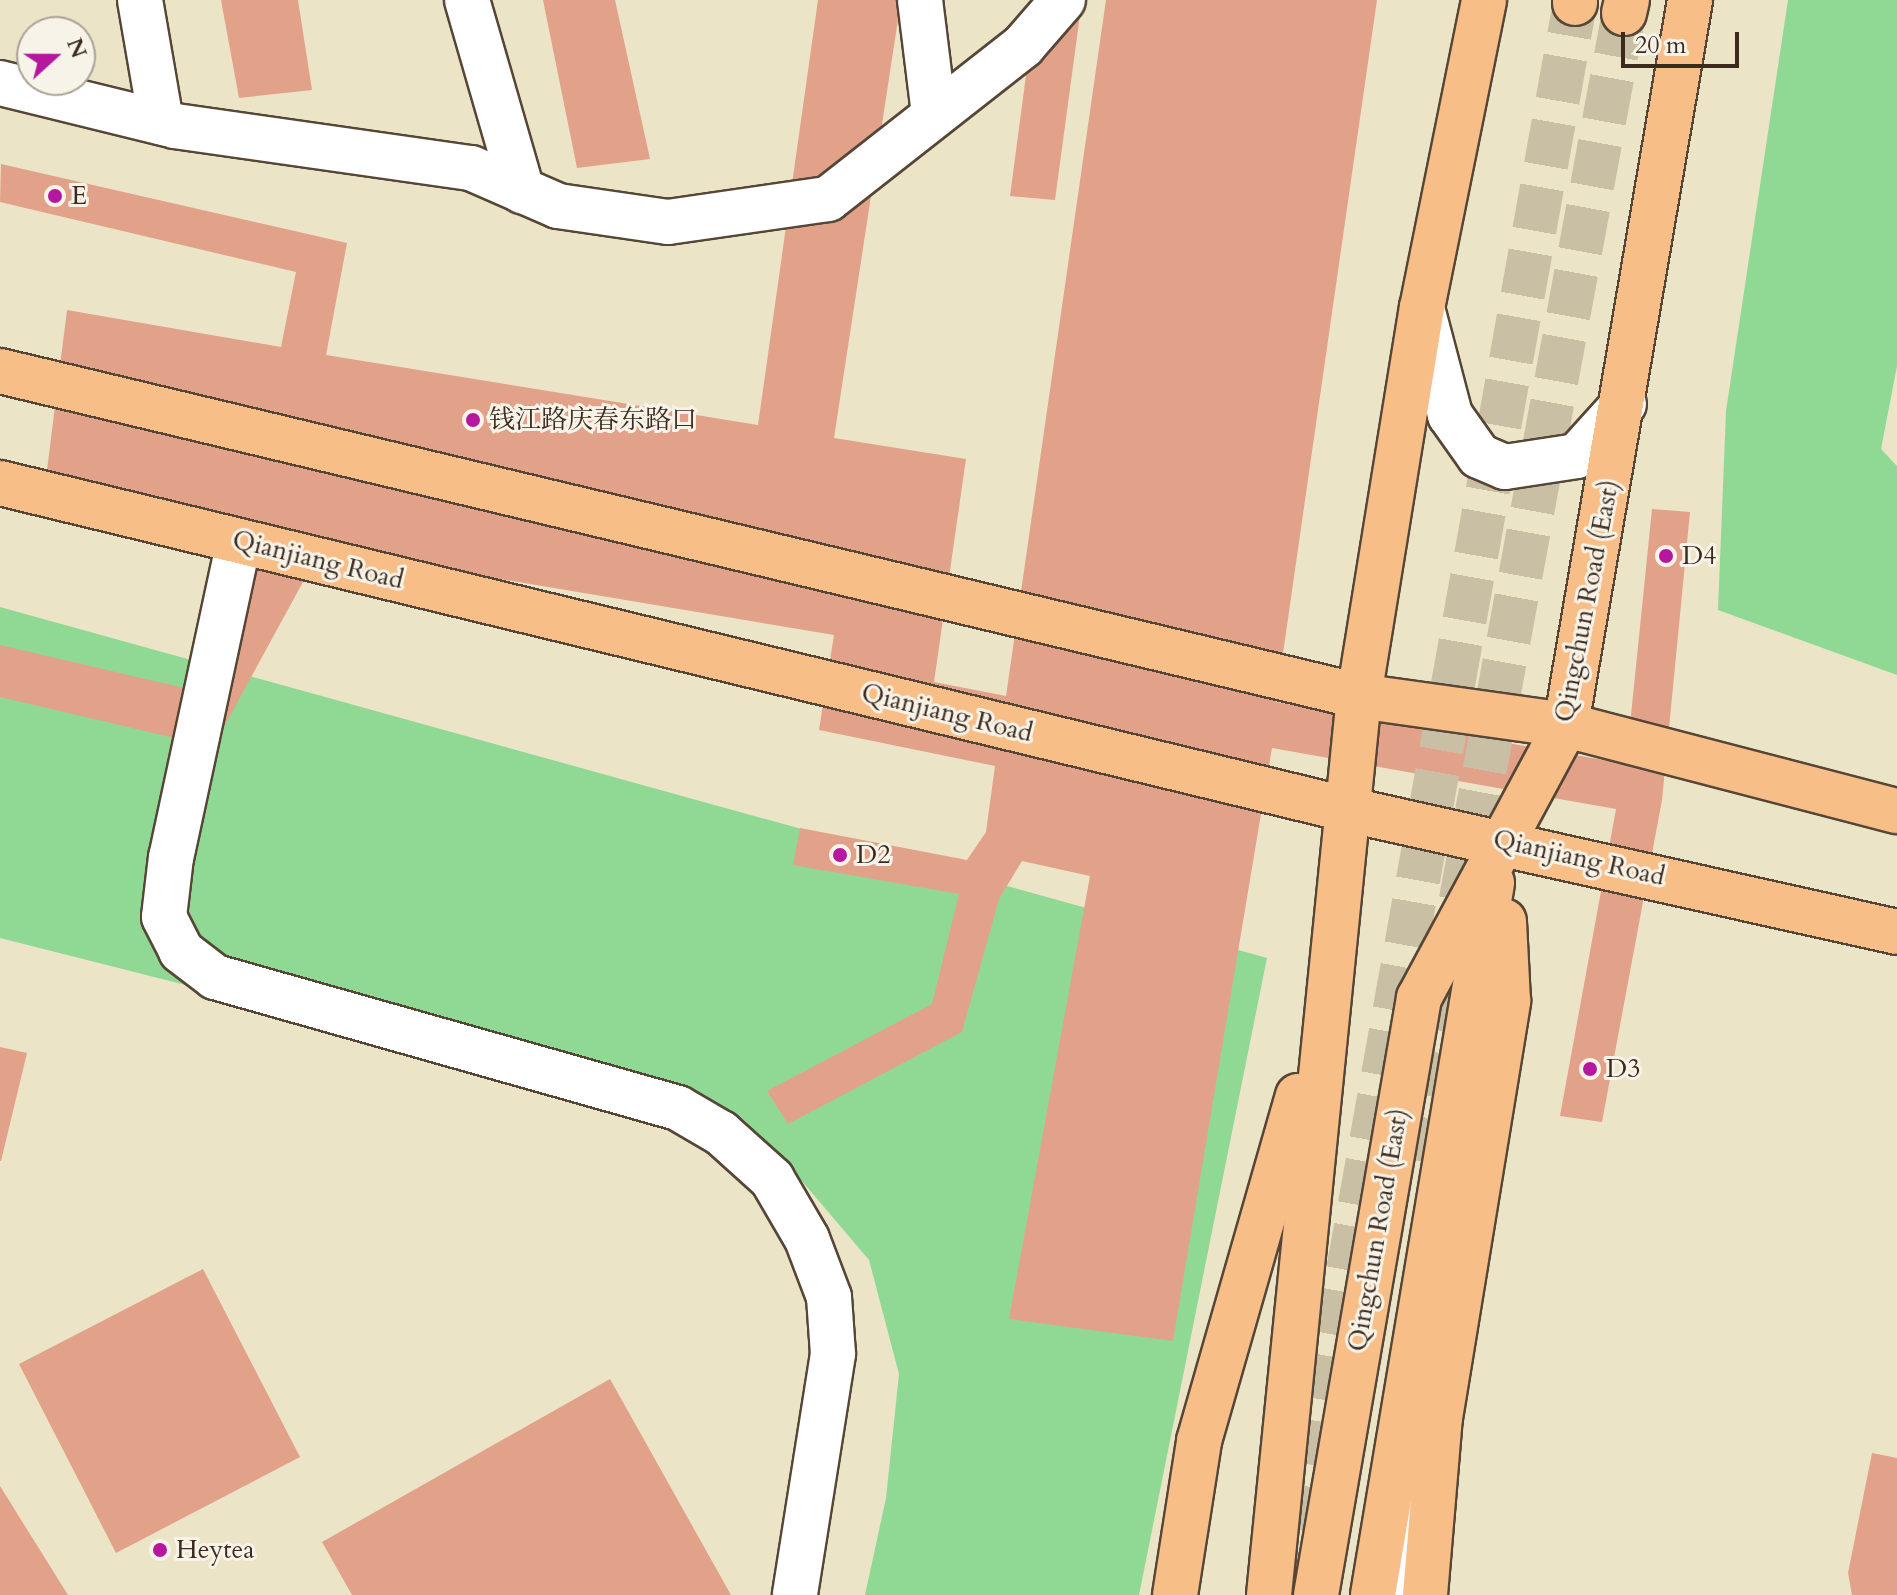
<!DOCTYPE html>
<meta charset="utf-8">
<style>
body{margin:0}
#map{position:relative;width:1897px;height:1595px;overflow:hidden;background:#ebe4c6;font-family:Cardo,"Noto Serif SC",serif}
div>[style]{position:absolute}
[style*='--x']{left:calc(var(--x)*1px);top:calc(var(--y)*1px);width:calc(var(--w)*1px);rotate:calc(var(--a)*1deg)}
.green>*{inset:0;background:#90d994}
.building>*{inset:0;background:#e2a289}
.major-tunnel>*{height:44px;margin-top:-22px;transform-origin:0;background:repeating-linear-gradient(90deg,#c8bfa4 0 44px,transparent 0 66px)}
.roads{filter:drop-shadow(2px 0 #554637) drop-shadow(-2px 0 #554637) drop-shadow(0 2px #554637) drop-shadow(0 -2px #554637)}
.minor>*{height:44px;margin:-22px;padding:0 22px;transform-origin:22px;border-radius:22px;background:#fff}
.major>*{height:44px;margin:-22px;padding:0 22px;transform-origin:22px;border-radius:22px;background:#f7be88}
.dots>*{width:22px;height:22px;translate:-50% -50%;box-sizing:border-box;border:4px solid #f7f3e8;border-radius:50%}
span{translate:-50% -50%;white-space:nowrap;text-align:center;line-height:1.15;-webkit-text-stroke:6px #f7f3e8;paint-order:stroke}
.poi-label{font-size:26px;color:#3b2a1e}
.left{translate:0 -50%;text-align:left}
.street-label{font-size:26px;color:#3b2a1e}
.north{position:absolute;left:16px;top:16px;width:80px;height:80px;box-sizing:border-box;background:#f7f3e8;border:2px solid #aca397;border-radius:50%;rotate:69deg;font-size:22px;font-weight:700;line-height:32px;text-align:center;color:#3b2a1e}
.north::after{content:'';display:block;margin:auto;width:28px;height:36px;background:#b5179e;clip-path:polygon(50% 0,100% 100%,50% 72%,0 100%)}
.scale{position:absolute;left:1621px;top:32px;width:118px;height:36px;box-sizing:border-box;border:4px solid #3b2a1e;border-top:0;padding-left:10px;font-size:24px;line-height:28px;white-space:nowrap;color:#3b2a1e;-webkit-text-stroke:6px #f7f3e8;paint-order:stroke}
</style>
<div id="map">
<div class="green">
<div style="clip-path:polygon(1788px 0,1897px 0,1897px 366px,1881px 449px,1897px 466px,1897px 675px,1718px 610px,1726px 411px)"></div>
<div style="clip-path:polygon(0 607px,1267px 958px,1139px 1595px,865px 1595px,886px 1498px,899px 1374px,869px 1260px,790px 1167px,668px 1107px,0 938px)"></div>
</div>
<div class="building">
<div style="clip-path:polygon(221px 0,298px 0,312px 90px,239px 98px)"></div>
<div style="clip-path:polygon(543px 0,615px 0,650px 159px,577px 168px)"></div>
<div style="clip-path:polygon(818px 0,901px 0,834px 438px,966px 459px,934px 682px,1006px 696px,1106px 0,1377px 0,1276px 702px,1626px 764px,1652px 509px,1690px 512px,1662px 800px,1602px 1122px,1560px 1116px,1616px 809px,1272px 748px,1173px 1341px,1009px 1319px,1090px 876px,1022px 861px,999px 899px,962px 1032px,788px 1124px,767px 1091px,932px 1004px,959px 894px,793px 865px,800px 828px,967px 860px,986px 832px,995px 766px,819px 730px,834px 635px,321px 549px,213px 747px,0 697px,0 645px,193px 690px,274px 541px,43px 502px,67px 310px,281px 347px,296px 272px,0 202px,1px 164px,347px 243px,326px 355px,758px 425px)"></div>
<div style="clip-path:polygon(1036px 0,1082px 0,1055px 200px,1010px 196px)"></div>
<div style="clip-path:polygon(0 1047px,27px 1053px,1px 1161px,0 1161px)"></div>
<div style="clip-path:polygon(203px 1269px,300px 1457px,116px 1553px,19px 1364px)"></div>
<div style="clip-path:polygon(610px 1379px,731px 1595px,352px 1595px,322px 1542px)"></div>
<div style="clip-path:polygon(1872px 1453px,1897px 1458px,1897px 1595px,1852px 1595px,1848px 1573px)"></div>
<div style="clip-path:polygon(0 1486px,68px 1595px,0 1595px)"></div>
</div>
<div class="major-tunnel">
<div style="--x:1413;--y:1160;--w:1166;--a:-79.58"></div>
<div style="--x:1290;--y:1595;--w:1617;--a:-79.85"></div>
</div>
<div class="roads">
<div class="minor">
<div style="--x:140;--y:0;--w:124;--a:80.2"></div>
<div style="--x:467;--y:0;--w:199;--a:73.9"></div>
<div style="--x:920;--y:0;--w:115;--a:83"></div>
<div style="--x:0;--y:83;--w:180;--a:13.8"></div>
<div style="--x:175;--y:126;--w:299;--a:8.1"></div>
<div style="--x:471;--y:168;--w:95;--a:23.6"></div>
<div style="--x:558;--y:206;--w:111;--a:8.3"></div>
<div style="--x:668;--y:222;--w:162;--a:-8.2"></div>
<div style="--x:828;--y:199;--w:248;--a:-38.1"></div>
<div style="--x:1023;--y:46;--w:61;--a:-49"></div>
<div style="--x:1422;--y:308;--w:111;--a:75.3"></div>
<div style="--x:1450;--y:415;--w:50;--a:54.7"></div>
<div style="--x:1479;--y:456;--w:28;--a:23"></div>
<div style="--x:1505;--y:467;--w:73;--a:-8.7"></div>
<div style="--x:1577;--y:456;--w:70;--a:-47.9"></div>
<div style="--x:239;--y:541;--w:323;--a:102.1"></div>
<div style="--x:171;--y:857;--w:60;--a:96.7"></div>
<div style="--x:164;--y:917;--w:38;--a:63"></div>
<div style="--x:181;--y:951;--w:43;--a:37.4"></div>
<div style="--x:215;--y:977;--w:481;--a:15.8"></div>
<div style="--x:678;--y:1108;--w:50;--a:30.2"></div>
<div style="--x:721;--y:1133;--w:69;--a:42"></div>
<div style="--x:772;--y:1179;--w:69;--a:59.7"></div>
<div style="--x:807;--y:1239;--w:62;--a:69.2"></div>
<div style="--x:829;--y:1297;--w:57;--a:86"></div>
<div style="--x:833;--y:1354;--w:244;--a:99"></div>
<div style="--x:1389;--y:1595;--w:129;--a:-73.8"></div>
</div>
<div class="major">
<div style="--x:1575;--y:3;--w:3;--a:-90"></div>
<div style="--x:1624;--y:13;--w:13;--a:-77"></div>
<div style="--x:0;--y:371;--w:1397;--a:13.45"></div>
<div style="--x:1359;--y:696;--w:209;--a:8"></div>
<div style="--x:1566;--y:725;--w:342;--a:14.6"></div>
<div style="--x:0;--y:483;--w:1389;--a:13.62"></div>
<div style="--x:1350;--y:810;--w:560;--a:12.57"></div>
<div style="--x:1175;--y:1595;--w:156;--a:-81.1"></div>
<div style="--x:1199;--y:1441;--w:359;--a:-74"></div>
<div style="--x:1269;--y:1595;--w:903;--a:-84.28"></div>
<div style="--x:1359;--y:696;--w:393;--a:-80.8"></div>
<div style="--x:1422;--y:308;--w:314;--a:-78.6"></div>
<div style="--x:1316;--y:1595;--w:606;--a:-80.21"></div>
<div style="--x:1419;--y:998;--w:310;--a:-61.7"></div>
<div style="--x:1566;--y:725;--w:736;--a:-80.29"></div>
<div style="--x:1373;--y:1595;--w:722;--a:-80.51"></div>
<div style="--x:1425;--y:1595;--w:178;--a:-85.2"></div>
<div style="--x:1440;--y:1418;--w:423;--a:-80.7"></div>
<div style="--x:1508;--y:1001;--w:80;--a:-92.9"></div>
</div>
</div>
<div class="dots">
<div style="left:55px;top:196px;background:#b5179e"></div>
<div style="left:473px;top:420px;background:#b5179e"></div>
<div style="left:1666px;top:556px;background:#b5179e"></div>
<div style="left:840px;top:855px;background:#b5179e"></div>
<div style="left:1590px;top:1069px;background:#b5179e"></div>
<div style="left:160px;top:1550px;background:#b5179e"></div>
</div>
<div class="poi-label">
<span class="left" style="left:71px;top:196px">E</span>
<span class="left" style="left:489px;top:420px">钱江路庆春东路口</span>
<span class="left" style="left:1682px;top:556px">D4</span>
<span class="left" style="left:856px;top:855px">D2</span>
<span class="left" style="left:1606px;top:1069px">D3</span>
<span class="left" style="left:176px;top:1550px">Heytea</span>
</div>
<div class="street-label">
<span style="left:318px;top:560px;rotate:14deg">Qianjiang Road</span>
<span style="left:1587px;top:601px;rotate:-79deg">Qingchun Road (East)</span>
<span style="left:947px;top:713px;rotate:14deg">Qianjiang Road</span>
<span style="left:1579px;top:858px;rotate:13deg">Qianjiang Road</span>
<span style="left:1378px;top:1230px;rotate:-80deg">Qingchun Road (East)</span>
</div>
<div class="north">N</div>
<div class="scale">20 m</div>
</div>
